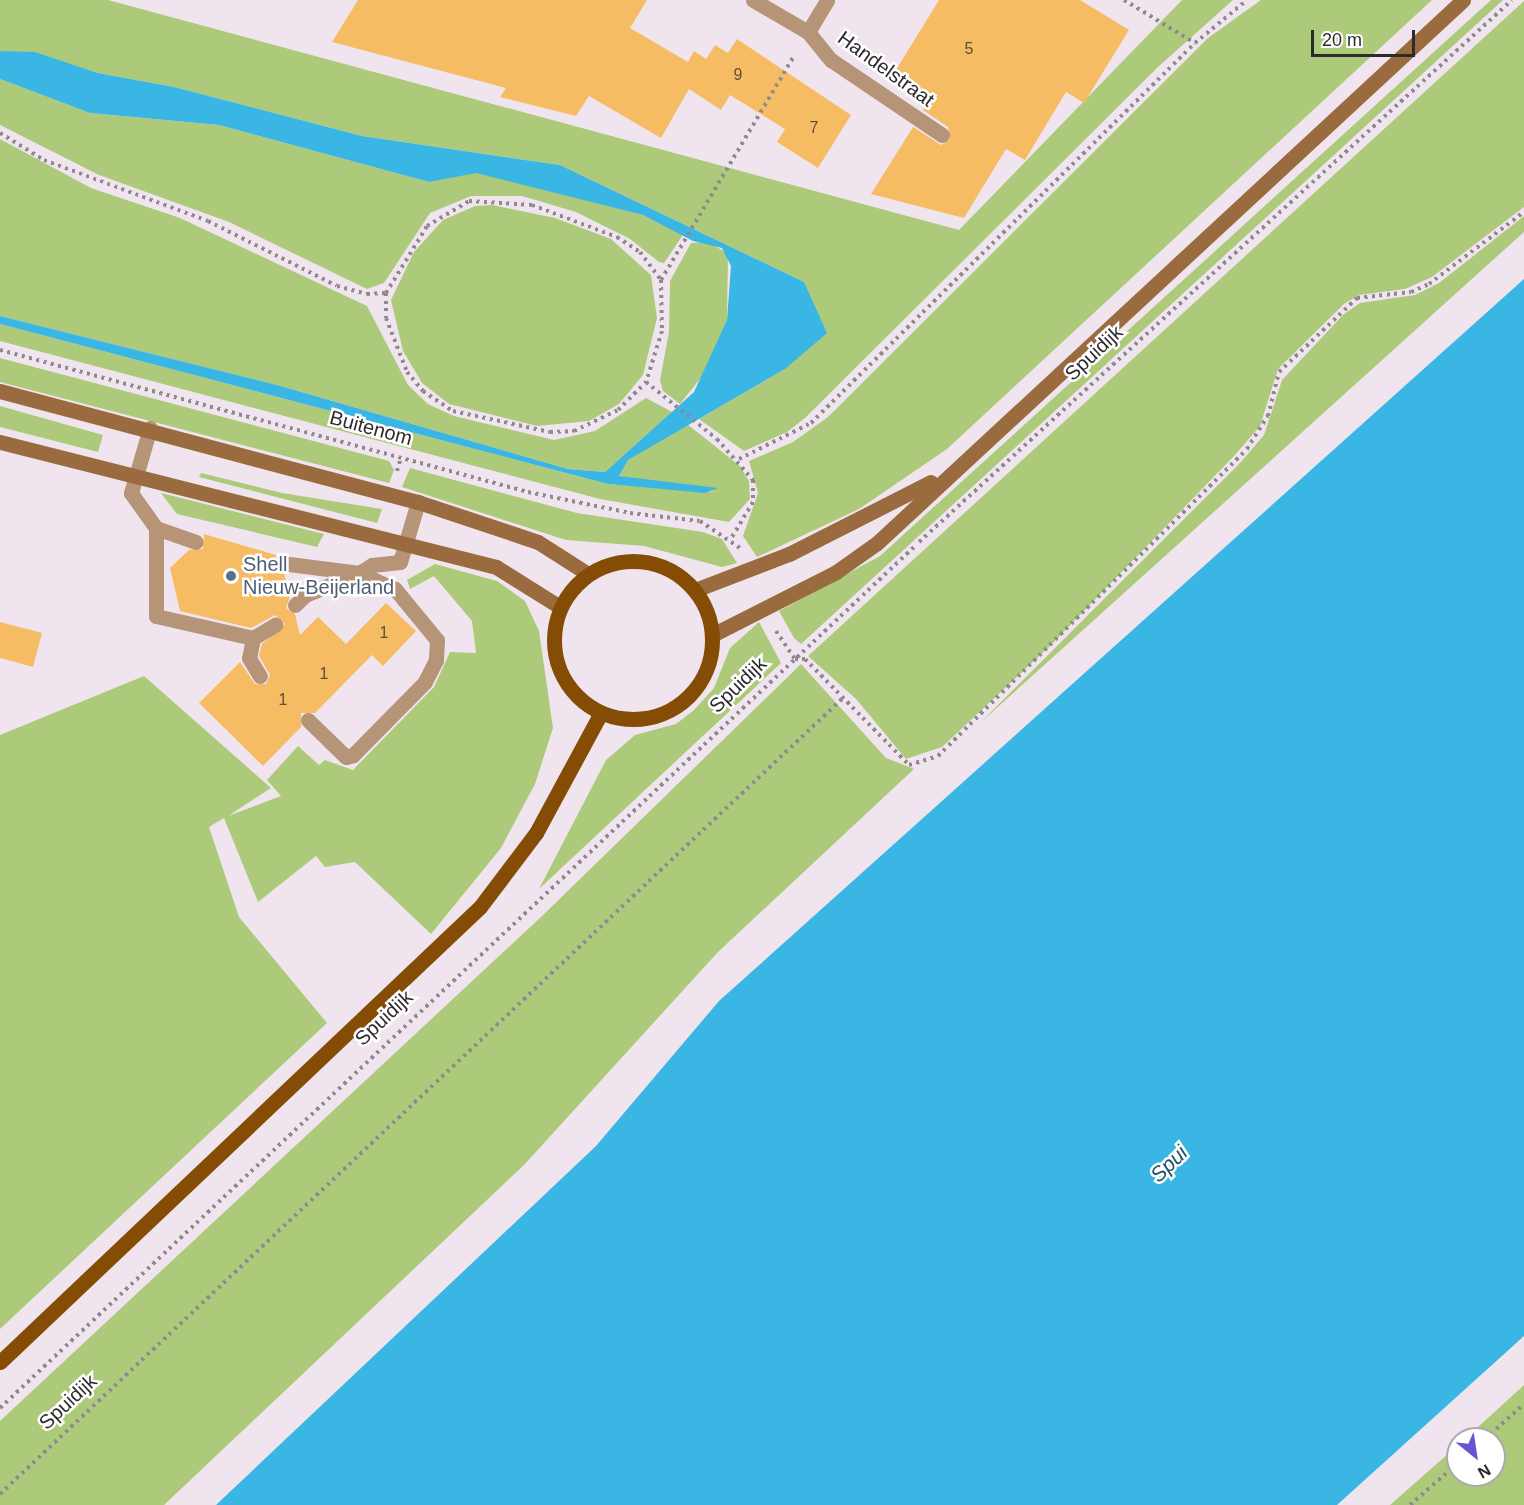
<!DOCTYPE html>
<style>
body{margin:0}
#map{position:relative;width:1524px;height:1505px;overflow:hidden;background:#f0e5ef;font-family:Arial,sans-serif}
div>[style]{position:absolute}
[style*='--x']{left:calc(var(--x)*1px);top:calc(var(--y)*1px);width:calc(var(--w)*1px);rotate:calc(var(--a)*1deg)}
.green>*{inset:0;background:#adca7b}
.water>*{inset:0;background:#39b6e3}
.building>*{inset:0;background:#f5bc64}
.path>*{height:4px;margin-top:-2px;transform-origin:0;background:repeating-linear-gradient(90deg,#908990 0 3px,transparent 0 7.5px)}
.lane>*{height:15px;margin:-7.5px;padding:0 7.5px;transform-origin:7.5px;border-radius:7.5px;background:#b59477}
.street>*{height:15px;margin:-7.5px;padding:0 7.5px;transform-origin:7.5px;border-radius:7.5px;background:#b59477}
.secondary>*{height:15px;margin:-7.5px;padding:0 7.5px;transform-origin:7.5px;border-radius:7.5px;background:#996b3e}
.primary>*{height:15px;margin:-7.5px;padding:0 7.5px;transform-origin:7.5px;border-radius:7.5px;background:#844c04}
.primary>.ring{margin:-7.5px;padding:0;box-sizing:content-box;background:none;border:15px solid #844c04;border-radius:50%}
.dots>*{width:16px;height:16px;translate:-50% -50%;box-sizing:border-box;border:3px solid #fff;border-radius:50%}
span{translate:-50% -50%;white-space:nowrap;text-align:center;line-height:1.15;-webkit-text-stroke:5px #fff;paint-order:stroke}
.number-label{font-size:16px;color:#5f4e3b}
.number-label span{-webkit-text-stroke-width:0}
.street-label{font-size:20px;color:#2d292d}
.service-label{font-size:20px;color:#4e5e75}
.left{translate:0 -50%;text-align:left}
.water-label{font-size:21px;color:#215366;font-style:italic}
.north{position:absolute;left:1446px;top:1427px;width:60px;height:60px;box-sizing:border-box;background:#fff;border:2px solid #aba9ab;border-radius:50%;rotate:150deg;font-size:16px;font-weight:700;line-height:24px;text-align:center;color:#2d292d}
.north::after{content:'';display:block;margin:auto;width:21px;height:27px;background:#6556cf;clip-path:polygon(50% 0,100% 100%,50% 72%,0 100%)}
.scale{position:absolute;left:1311px;top:30px;width:104px;height:27px;box-sizing:border-box;border:3px solid #2d292d;border-top:0;padding-left:8px;font-size:18px;line-height:21px;white-space:nowrap;color:#2d292d;-webkit-text-stroke:4px #fff;paint-order:stroke}
</style>
<div id="map">
<div class="green">
<div style="clip-path:polygon(0 0,108px 0,959px 230px,1182px 0,1233px 0,1158px 67px,805px 418px,787px 432px,744px 451px,699px 419px,785px 369px,804px 282px,560px 165px,362px 136px,174px 87px,98px 73px,35px 53px,0 51px)"></div>
<div style="clip-path:polygon(1261px 0,1432px 0,947px 449px,859px 509px,757px 557px,743px 536px,758px 493px,749px 461px,793px 442px,828px 417px,1208px 38px)"></div>
<div style="clip-path:polygon(1491px 0,1503px 0,801px 644px,794px 638px,779px 611px,880px 556px)"></div>
<div style="clip-path:polygon(1524px 1px,1524px 207px,1432px 277px,1405px 289px,1359px 295px,1344px 304px,1278px 369px,1260px 426px,1235px 455px,1049px 647px,942px 747px,906px 759px,856px 699px,808px 656px)"></div>
<div style="clip-path:polygon(0 79px,90px 113px,219px 125px,429px 182px,476px 172px,643px 215px,683px 235px,664px 263px,659px 262px,630px 239px,576px 212px,522px 196px,471px 196px,430px 213px,384px 283px,367px 289px,229px 222px,99px 175px,0 125px)"></div>
<div style="clip-path:polygon(0 139px,91px 188px,180px 218px,367px 306px,408px 385px,428px 404px,454px 416px,554px 440px,595px 431px,646px 398px,672px 412px,605px 472px,568px 469px,277px 385px,0 316px)"></div>
<div style="clip-path:polygon(492px 205px,555px 218px,611px 239px,651px 275px,657px 318px,643px 375px,619px 404px,589px 421px,537px 426px,449px 404px,422px 383px,403px 351px,391px 300px,414px 252px,443px 220px,475px 206px)"></div>
<div style="clip-path:polygon(1524px 216px,1524px 232px,980px 723px,1241px 462px,1264px 435px,1282px 380px,1344px 314px,1360px 303px,1415px 295px,1439px 283px)"></div>
<div style="clip-path:polygon(709px 242px,728px 254px,727px 320px,707px 370px,680px 404px,663px 391px,660px 380px,669px 332px,670px 281px,691px 243px)"></div>
<div style="clip-path:polygon(0 324px,608px 484px,717px 492px,619px 476px,628px 460px,687px 424px,740px 466px,749px 481px,750px 499px,729px 522px,600px 499px,0 341px)"></div>
<div style="clip-path:polygon(0 358px,389px 461px,394px 470px,389px 483px,0 382px)"></div>
<div style="clip-path:polygon(0 406px,103px 435px,98px 452px,0 427px)"></div>
<div style="clip-path:polygon(410px 468px,577px 513px,703px 532px,722px 539px,737px 563px,722px 567px,644px 546px,566px 540px,402px 487px)"></div>
<div style="clip-path:polygon(201px 473px,282px 493px,382px 509px,377px 523px,199px 477px)"></div>
<div style="clip-path:polygon(161px 493px,324px 534px,317px 547px,177px 514px)"></div>
<div style="clip-path:polygon(435px 564px,497px 581px,525px 601px,539px 631px,553px 728px,535px 784px,501px 848px,431px 934px,355px 862px,325px 867px,316px 856px,258px 902px,224px 818px,209px 827px,239px 917px,327px 1023px,0 1329px,0 735px,144px 676px,271px 788px,228px 816px,281px 796px,267px 780px,298px 746px,319px 765px,325px 760px,353px 770px,434px 687px,450px 652px,476px 653px,472px 621px,434px 576px,410px 589px,407px 580px)"></div>
<div style="clip-path:polygon(759px 622px,781px 663px,539px 889px,606px 760px,635px 735px,676px 724px,694px 710px,714px 688px,730px 648px)"></div>
<div style="clip-path:polygon(801px 664px,886px 758px,914px 769px,718px 952px,524px 1165px,164px 1505px,0 1505px,0 1421px,542px 916px)"></div>
<div style="clip-path:polygon(1524px 1385px,1524px 1505px,1390px 1505px,1458px 1445px,1458px 1475px,1494px 1475px,1494px 1439px,1465px 1439px)"></div>
</div>
<div class="water">
<div style="clip-path:polygon(0 51px,35px 52px,98px 73px,174px 87px,362px 136px,560px 165px,804px 282px,827px 333px,785px 369px,628px 460px,619px 476px,718px 488px,705px 493px,608px 484px,0 324px,0 316px,277px 385px,568px 469px,605px 472px,694px 392px,727px 320px,731px 266px,722px 248px,693px 241px,643px 215px,476px 173px,429px 182px,219px 125px,90px 113px,0 79px)"></div>
<div style="clip-path:polygon(1524px 279px,1524px 1336px,1337px 1505px,216px 1505px,596px 1146px,719px 1001px)"></div>
</div>
<div class="building">
<div style="clip-path:polygon(358px 0,647px 0,630px 28px,688px 62px,694px 51px,706px 59px,715px 45px,728px 53px,737px 39px,851px 115px,818px 168px,777px 142px,785px 129px,730px 95px,721px 110px,689px 89px,661px 138px,589px 96px,576px 116px,500px 97px,506px 88px,332px 42px)"></div>
<div style="clip-path:polygon(939px 0,1080px 0,1129px 30px,1084px 103px,1066px 92px,1025px 160px,1006px 149px,964px 218px,871px 194px,913px 127px,941px 145px,950px 140px,948px 127px,923px 110px,928px 101px,891px 78px)"></div>
<div style="clip-path:polygon(204px 534px,276px 555px,272px 566px,284px 573px,290px 596px,286px 608px,295px 614px,300px 635px,318px 617px,346px 644px,386px 603px,416px 631px,383px 666px,372px 655px,315px 713px,301px 713px,301px 727px,263px 766px,199px 703px,240px 662px,255px 684px,266px 684px,270px 675px,259px 656px,262px 644px,285px 624px,275px 615px,251px 628px,180px 611px,170px 568px,189px 550px,203px 549px)"></div>
<div style="clip-path:polygon(0 622px,42px 633px,33px 667px,0 658px)"></div>
</div>
<div class="path">
<div style="--x:1124;--y:0;--w:83;--a:31.2"></div>
<div style="--x:0;--y:133;--w:52;--a:31.5"></div>
<div style="--x:44;--y:160;--w:175;--a:20.4"></div>
<div style="--x:208;--y:221;--w:144;--a:26.7"></div>
<div style="--x:337;--y:286;--w:31;--a:15"></div>
<div style="--x:367;--y:294;--w:19;--a:-3"></div>
<div style="--x:386;--y:293;--w:79;--a:-58.5"></div>
<div style="--x:427;--y:226;--w:49;--a:-30.8"></div>
<div style="--x:469;--y:201;--w:63;--a:3.6"></div>
<div style="--x:532;--y:205;--w:91;--a:20.6"></div>
<div style="--x:617;--y:237;--w:27;--a:33"></div>
<div style="--x:640;--y:252;--w:35;--a:53"></div>
<div style="--x:661;--y:280;--w:51;--a:88.9"></div>
<div style="--x:662;--y:331;--w:53;--a:107.4"></div>
<div style="--x:646;--y:382;--w:91;--a:38.8"></div>
<div style="--x:717;--y:439;--w:55;--a:48.7"></div>
<div style="--x:753;--y:480;--w:22;--a:90"></div>
<div style="--x:753;--y:502;--w:41;--a:121"></div>
<div style="--x:661;--y:280;--w:261;--a:-59.3"></div>
<div style="--x:386;--y:293;--w:25;--a:90"></div>
<div style="--x:386;--y:318;--w:58;--a:68.7"></div>
<div style="--x:407;--y:372;--w:25;--a:50"></div>
<div style="--x:423;--y:391;--w:36;--a:34"></div>
<div style="--x:453;--y:411;--w:99;--a:12.2"></div>
<div style="--x:550;--y:432;--w:24;--a:-2"></div>
<div style="--x:574;--y:431;--w:49;--a:-25.5"></div>
<div style="--x:618;--y:410;--w:40;--a:-45"></div>
<div style="--x:0;--y:350;--w:547;--a:15.05"></div>
<div style="--x:528;--y:492;--w:104;--a:11.6"></div>
<div style="--x:630;--y:513;--w:70;--a:6.5"></div>
<div style="--x:700;--y:521;--w:48;--a:34"></div>
<div style="--x:739;--y:459;--w:80;--a:-26.6"></div>
<div style="--x:811;--y:423;--w:540;--a:-44.7"></div>
<div style="--x:1195;--y:43;--w:67;--a:-39.6"></div>
<div style="--x:397;--y:471;--w:15;--a:-74"></div>
<div style="--x:919;--y:542;--w:803;--a:-42.43"></div>
<div style="--x:776;--y:631;--w:34;--a:56"></div>
<div style="--x:795;--y:659;--w:10;--a:0"></div>
<div style="--x:805;--y:659;--w:148;--a:45.5"></div>
<div style="--x:909;--y:765;--w:30;--a:-17"></div>
<div style="--x:938;--y:756;--w:436;--a:-44.8"></div>
<div style="--x:1247;--y:449;--w:39;--a:-58"></div>
<div style="--x:1268;--y:416;--w:45;--a:-76"></div>
<div style="--x:1279;--y:372;--w:108;--a:-43.5"></div>
<div style="--x:1357;--y:298;--w:54;--a:-6.3"></div>
<div style="--x:1411;--y:292;--w:20;--a:-24"></div>
<div style="--x:1429;--y:284;--w:119;--a:-37.2"></div>
<div style="--x:0;--y:1408;--w:1256;--a:-43.29"></div>
<div style="--x:1485;--y:1439;--w:52;--a:-41.9"></div>
<div style="--x:0;--y:1494;--w:1162;--a:-43.36"></div>
<div style="--x:1410;--y:1505;--w:64;--a:-41.2"></div>
</div>
<div class="lane">
<div style="--x:808;--y:32;--w:36;--a:51"></div>
<div style="--x:831;--y:60;--w:134;--a:34"></div>
<div style="--x:150;--y:428;--w:68;--a:106.3"></div>
<div style="--x:131;--y:493;--w:43;--a:54.5"></div>
<div style="--x:156;--y:528;--w:42;--a:19.3"></div>
<div style="--x:156;--y:528;--w:88;--a:90"></div>
<div style="--x:156;--y:616;--w:99;--a:12.8"></div>
<div style="--x:253;--y:638;--w:26;--a:-31"></div>
<div style="--x:281;--y:563;--w:79;--a:7.3"></div>
<div style="--x:359;--y:573;--w:15;--a:-32"></div>
<div style="--x:372;--y:565;--w:28;--a:-6"></div>
<div style="--x:400;--y:562;--w:63;--a:-73.3"></div>
<div style="--x:295;--y:605;--w:14;--a:-45"></div>
<div style="--x:305;--y:595;--w:58;--a:-22.2"></div>
<div style="--x:359;--y:573;--w:39;--a:24"></div>
<div style="--x:395;--y:589;--w:66;--a:50.5"></div>
<div style="--x:437;--y:640;--w:20;--a:93"></div>
<div style="--x:436;--y:660;--w:25;--a:117"></div>
<div style="--x:425;--y:682;--w:103;--a:134.6"></div>
<div style="--x:353;--y:755;--w:7;--a:164"></div>
<div style="--x:346;--y:757;--w:53;--a:-135.8"></div>
<div style="--x:253;--y:638;--w:20;--a:101"></div>
<div style="--x:249;--y:658;--w:21;--a:59"></div>
</div>
<div class="street">
<div style="--x:753;--y:0;--w:64;--a:30.2"></div>
<div style="--x:808;--y:32;--w:37;--a:-59"></div>
</div>
<div class="secondary">
<div style="--x:0;--y:391;--w:432;--a:14.9"></div>
<div style="--x:418;--y:502;--w:126;--a:18.4"></div>
<div style="--x:538;--y:542;--w:59;--a:32.6"></div>
<div style="--x:0;--y:442;--w:512;--a:14.14"></div>
<div style="--x:496;--y:567;--w:75;--a:32"></div>
<div style="--x:695;--y:590;--w:101;--a:-21"></div>
<div style="--x:789;--y:554;--w:159;--a:-26.9"></div>
<div style="--x:712;--y:635;--w:139;--a:-26.9"></div>
<div style="--x:836;--y:572;--w:50;--a:-35.3"></div>
<div style="--x:877;--y:543;--w:799;--a:-42.82"></div>
</div>
<div class="primary">
<div class="ring" style="left:554px;top:561px;width:143px;height:143px"></div>
<div style="--x:0;--y:1362;--w:661;--a:-43.47"></div>
<div style="--x:480;--y:907;--w:93;--a:-52.9"></div>
<div style="--x:536;--y:833;--w:136;--a:-61.6"></div>
</div>
<div class="dots">
<div style="left:231px;top:576px;background:#5c6f8a"></div>
</div>
<div class="number-label">
<span style="left:969px;top:49px">5</span>
<span style="left:738px;top:75px">9</span>
<span style="left:814px;top:128px">7</span>
<span style="left:384px;top:633px">1</span>
<span style="left:324px;top:674px">1</span>
<span style="left:283px;top:700px">1</span>
</div>
<div class="street-label">
<span style="left:886px;top:69px;rotate:36deg">Handelstraat</span>
<span style="left:1094px;top:353px;rotate:-43deg">Spuidijk</span>
<span style="left:371px;top:428px;rotate:15deg">Buitenom</span>
<span style="left:738px;top:685px;rotate:-44deg">Spuidijk</span>
<span style="left:384px;top:1018px;rotate:-43deg">Spuidijk</span>
<span style="left:68px;top:1402px;rotate:-43deg">Spuidijk</span>
</div>
<div class="service-label">
<span class="left" style="left:243px;top:576px">Shell<br>Nieuw-Beijerland</span>
</div>
<div class="water-label">
<span style="left:1169px;top:1164px;rotate:-44deg">Spui</span>
</div>
<div class="north">N</div>
<div class="scale">20 m</div>
</div>
